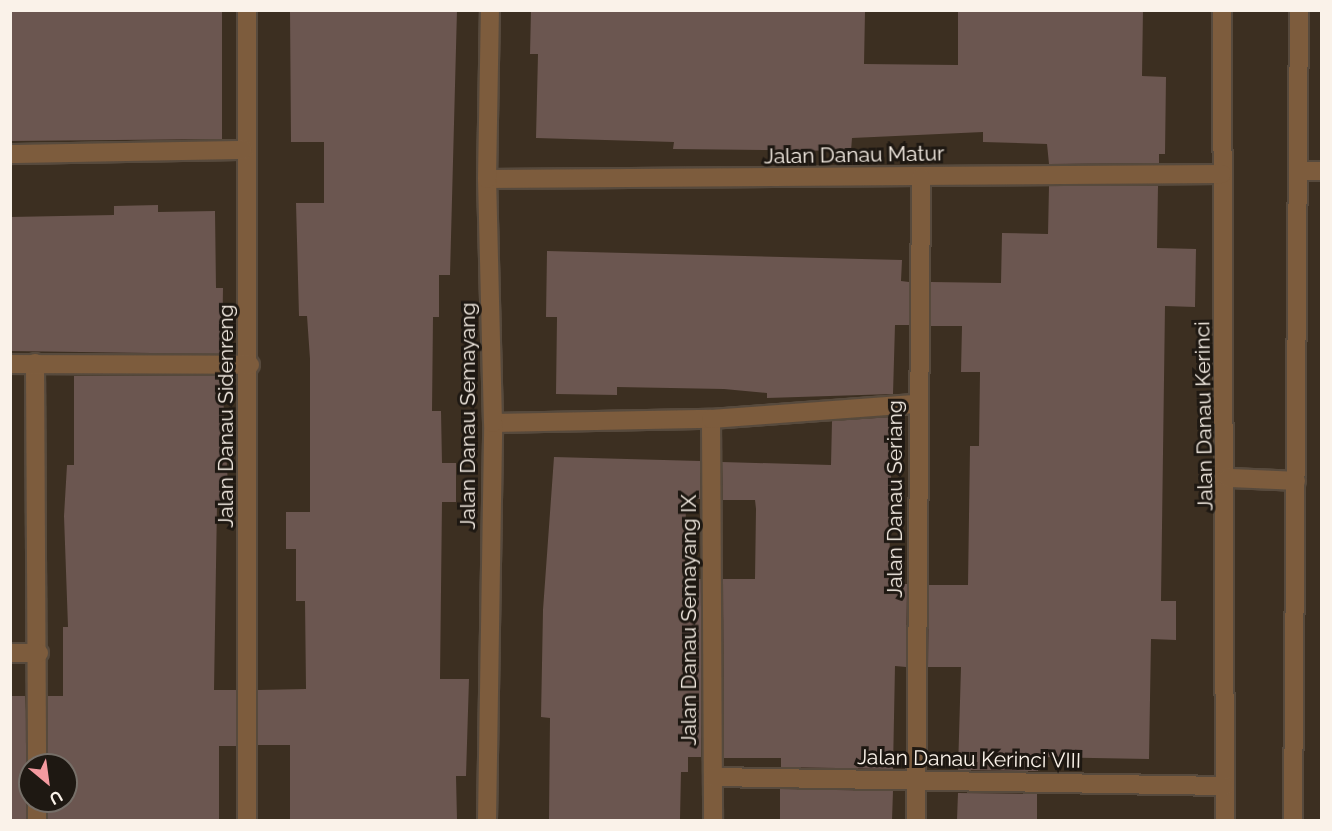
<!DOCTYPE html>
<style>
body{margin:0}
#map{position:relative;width:1332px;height:831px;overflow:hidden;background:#3c2f21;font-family:Raleway,sans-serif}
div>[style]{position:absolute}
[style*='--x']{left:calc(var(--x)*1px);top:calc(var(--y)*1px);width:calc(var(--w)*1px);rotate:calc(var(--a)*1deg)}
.building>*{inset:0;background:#6b5650}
.roads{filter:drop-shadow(2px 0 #574a3d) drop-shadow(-2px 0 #574a3d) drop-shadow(0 2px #574a3d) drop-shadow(0 -2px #574a3d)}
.minor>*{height:18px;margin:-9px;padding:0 9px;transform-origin:9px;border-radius:9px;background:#7d5c3d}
span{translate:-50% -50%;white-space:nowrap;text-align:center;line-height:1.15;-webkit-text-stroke:6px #1e1812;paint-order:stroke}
.street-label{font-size:21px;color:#faf2e9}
.frame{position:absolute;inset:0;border:12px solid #faf2e9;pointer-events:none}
.north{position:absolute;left:18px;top:753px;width:60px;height:60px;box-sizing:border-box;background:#1e1812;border:2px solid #766f68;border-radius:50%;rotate:151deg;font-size:16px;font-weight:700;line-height:24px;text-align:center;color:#faf2e9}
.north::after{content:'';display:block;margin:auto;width:21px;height:27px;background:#f49aa0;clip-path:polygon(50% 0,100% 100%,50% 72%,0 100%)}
</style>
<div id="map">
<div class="building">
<div style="clip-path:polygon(10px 10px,222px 10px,222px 139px,10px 141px)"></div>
<div style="clip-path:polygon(290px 10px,457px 10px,450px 275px,439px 275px,439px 317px,433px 317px,432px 411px,441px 411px,442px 463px,456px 463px,456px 502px,442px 502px,440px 679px,469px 679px,466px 776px,456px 776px,457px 820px,290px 820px,290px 745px,258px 745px,258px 690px,306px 689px,305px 601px,296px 601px,296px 549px,286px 549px,286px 512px,310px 512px,310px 359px,307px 316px,299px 316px,296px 203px,324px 203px,324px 142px,291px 142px)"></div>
<div style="clip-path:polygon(531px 10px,865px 12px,864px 64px,958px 65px,958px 10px,1143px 10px,1142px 76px,1166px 77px,1165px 154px,1159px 154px,1159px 163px,1049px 164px,1047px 144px,983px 142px,983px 132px,852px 138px,851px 151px,673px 149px,674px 142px,536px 138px,538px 54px,530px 54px)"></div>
<div style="clip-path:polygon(1049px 186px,1158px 186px,1157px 248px,1196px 249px,1195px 307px,1165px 306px,1161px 601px,1176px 601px,1176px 640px,1151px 639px,1149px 759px,1038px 757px,1038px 771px,958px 770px,961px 667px,928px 667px,929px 585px,968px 585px,970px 446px,979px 446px,980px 372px,961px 372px,962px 326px,931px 326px,931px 282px,1001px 283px,1002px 233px,1048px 234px)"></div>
<div style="clip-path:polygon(158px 205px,158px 212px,215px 211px,216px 288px,223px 288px,222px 354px,10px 351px,10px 217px,114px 215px,114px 206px)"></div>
<div style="clip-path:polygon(547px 251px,902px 260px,901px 281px,909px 282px,909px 325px,895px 325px,893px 394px,767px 398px,767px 393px,724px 389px,617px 387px,617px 395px,556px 394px,557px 317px,546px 317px)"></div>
<div style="clip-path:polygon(74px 376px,222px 376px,229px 504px,217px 504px,214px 690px,236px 690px,236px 746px,219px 746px,219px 820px,48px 820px,48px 801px,66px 801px,66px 765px,48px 765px,48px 696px,63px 696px,63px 627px,68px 627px,64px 516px,67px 465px,74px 465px)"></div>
<div style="clip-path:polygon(892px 417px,889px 584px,907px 584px,906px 667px,895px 666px,893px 769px,781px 767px,781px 758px,724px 758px,723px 579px,755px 579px,756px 509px,755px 500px,723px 500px,722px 462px,831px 465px,832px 421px)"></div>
<div style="clip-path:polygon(554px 457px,700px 461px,700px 499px,686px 499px,685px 578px,701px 579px,701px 757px,688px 757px,688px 772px,681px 772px,680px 819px,549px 820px,550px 718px,541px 717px,543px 610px)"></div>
<div style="clip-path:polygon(10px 696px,25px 696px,30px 773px,26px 820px,10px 820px)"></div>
<div style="clip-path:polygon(780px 789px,893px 791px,892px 820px,780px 820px)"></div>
<div style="clip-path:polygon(958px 793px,1037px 794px,1037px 820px,957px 820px)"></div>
</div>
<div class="roads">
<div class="minor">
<div style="--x:247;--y:10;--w:810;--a:90"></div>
<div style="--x:1222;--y:10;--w:810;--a:89.79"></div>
<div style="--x:10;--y:154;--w:233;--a:-1"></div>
<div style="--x:1300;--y:171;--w:22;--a:0"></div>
<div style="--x:487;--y:179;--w:735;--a:-0.39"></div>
<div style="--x:35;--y:363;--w:402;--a:89.7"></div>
<div style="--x:10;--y:364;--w:240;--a:0.2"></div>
<div style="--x:711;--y:419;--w:401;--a:89.7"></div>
<div style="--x:493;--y:423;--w:218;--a:-1.1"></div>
<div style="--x:711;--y:419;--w:207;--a:-4.2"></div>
<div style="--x:1228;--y:478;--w:68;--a:2.5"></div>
<div style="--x:10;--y:653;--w:29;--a:0"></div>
<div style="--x:713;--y:777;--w:512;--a:1.01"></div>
<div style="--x:37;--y:820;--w:19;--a:-90"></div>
<div style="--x:487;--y:820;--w:397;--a:-89.1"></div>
<div style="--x:493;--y:423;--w:244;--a:-91.4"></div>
<div style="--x:487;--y:179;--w:169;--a:-89"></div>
<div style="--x:916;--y:820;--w:643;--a:-89.55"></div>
<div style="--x:1293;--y:820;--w:810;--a:-89.58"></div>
</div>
</div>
<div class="street-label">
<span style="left:854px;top:155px;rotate:-1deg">Jalan Danau Matur</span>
<span style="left:226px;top:416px;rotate:-90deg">Jalan Danau Sidenreng</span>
<span style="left:468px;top:416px;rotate:-90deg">Jalan Danau Semayang</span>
<span style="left:1204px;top:416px;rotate:-91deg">Jalan Danau Kerinci</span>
<span style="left:895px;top:499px;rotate:-90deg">Jalan Danau Seriang</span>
<span style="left:689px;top:620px;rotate:-90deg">Jalan Danau Semayang IX</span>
<span style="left:969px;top:759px;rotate:1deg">Jalan Danau Kerinci VIII</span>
</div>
<div class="frame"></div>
<div class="north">U</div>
</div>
